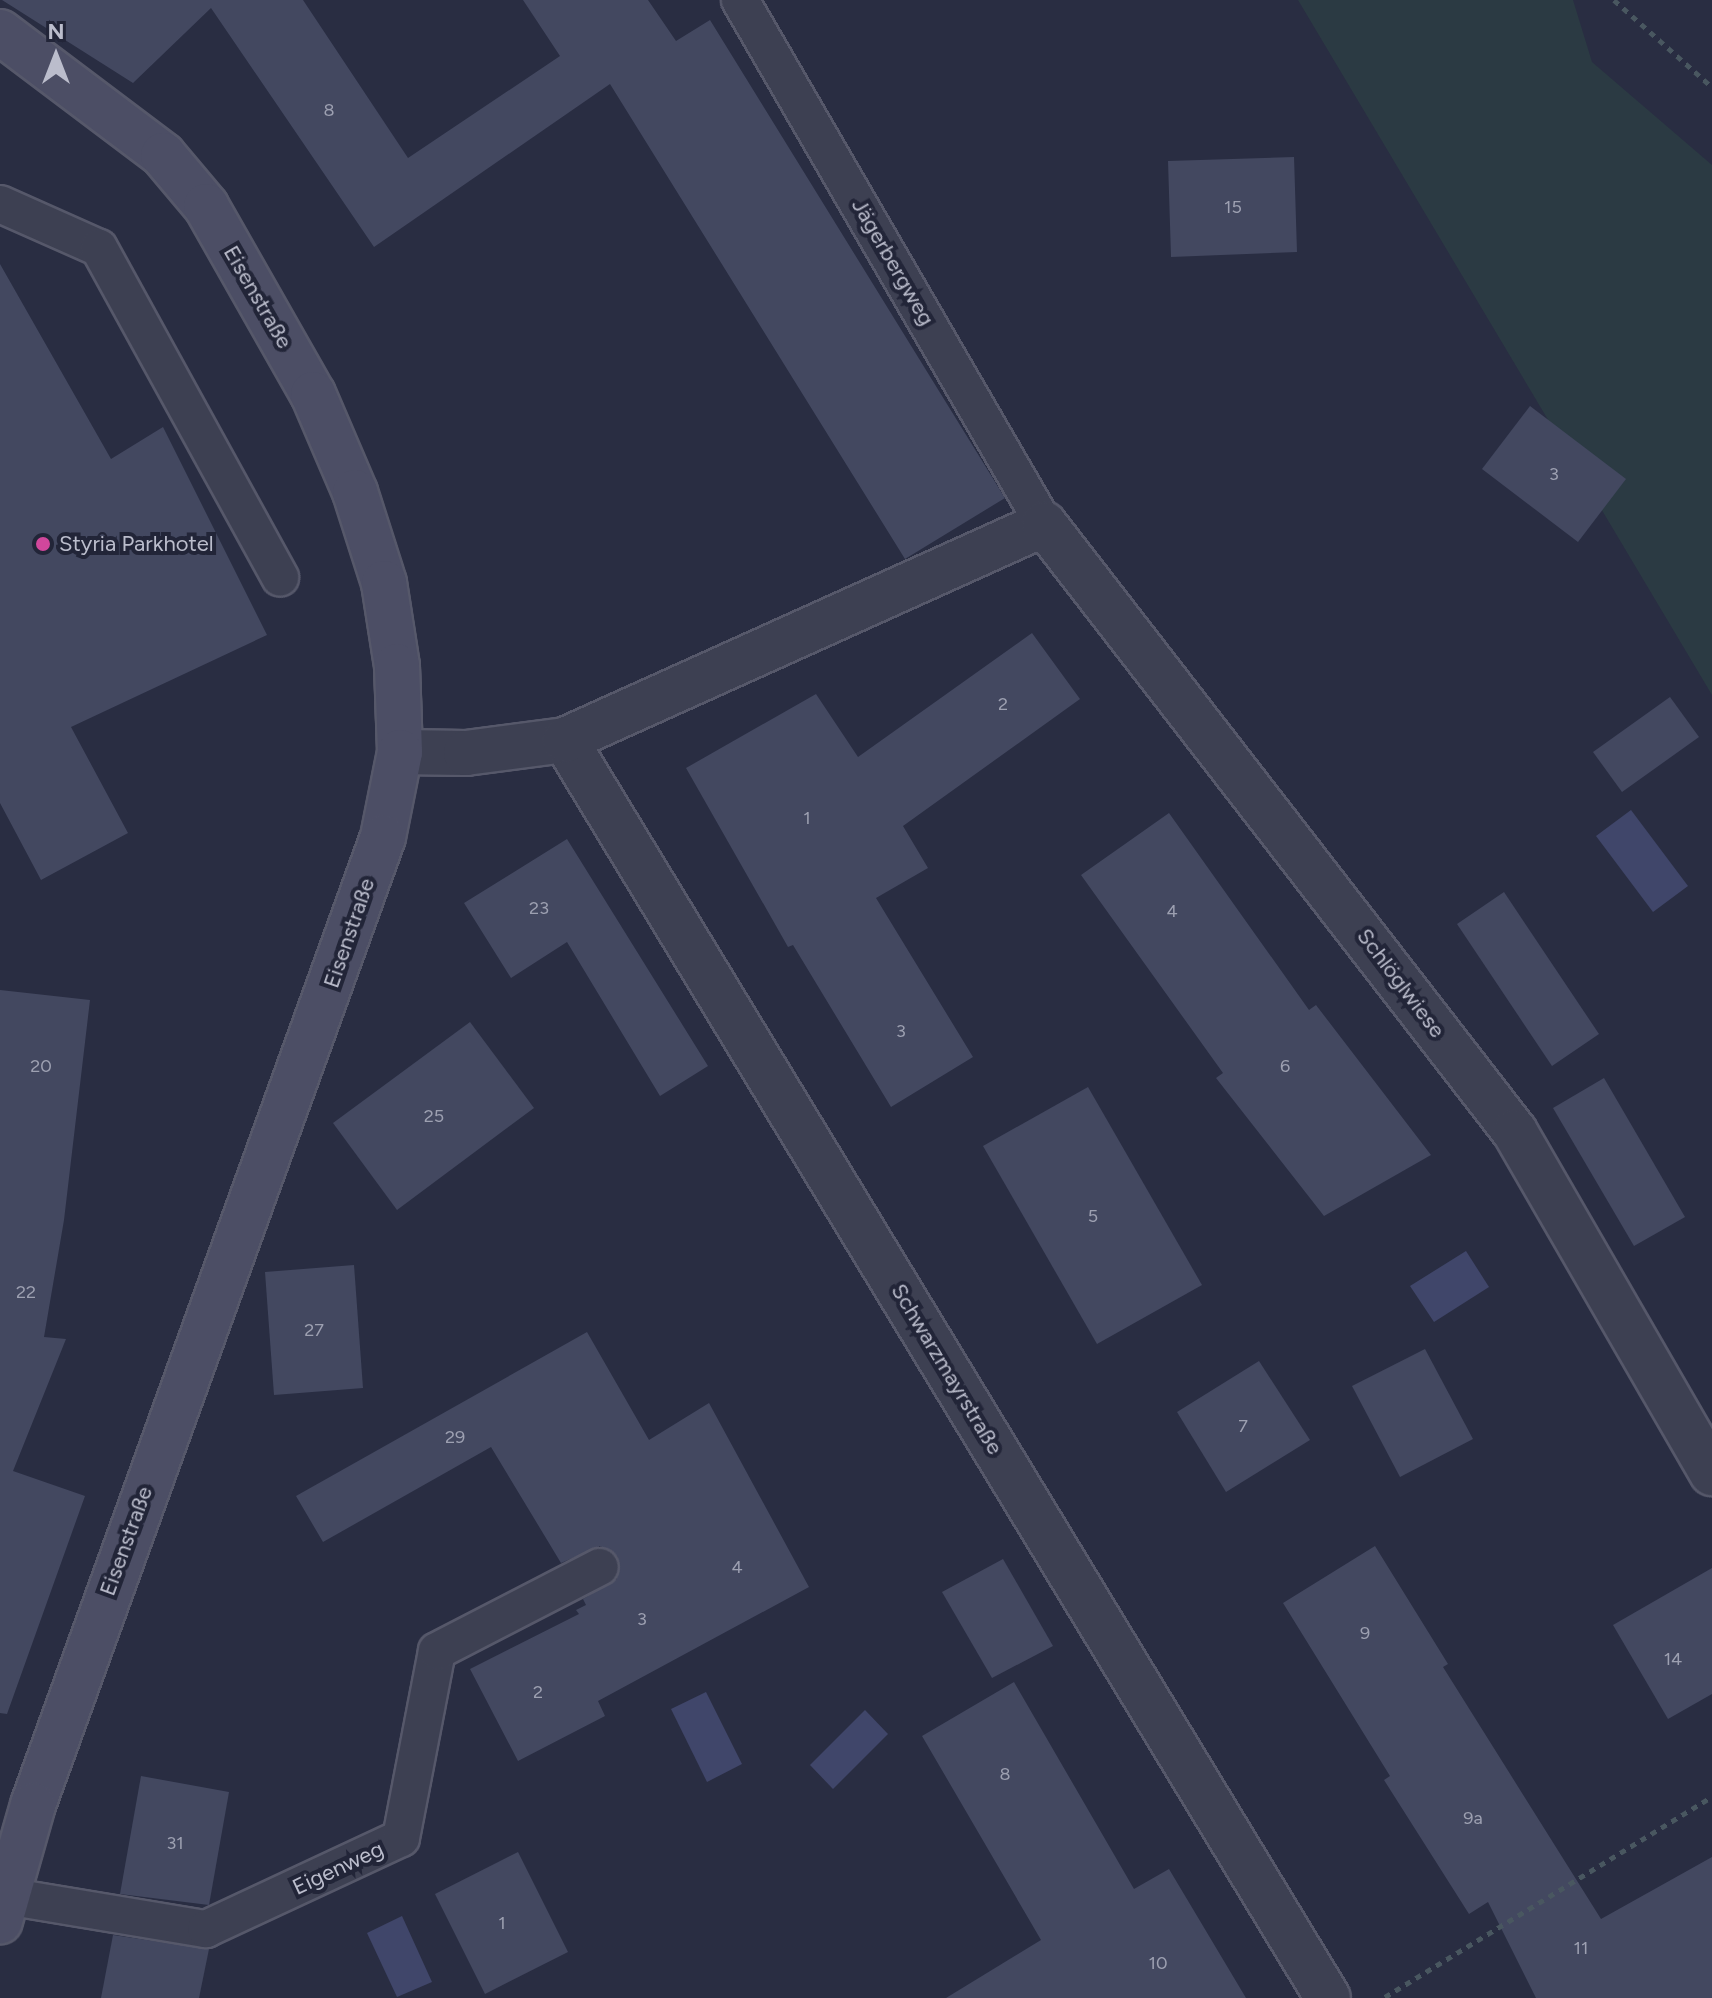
<!DOCTYPE html>
<meta charset="utf-8">
<style>
body{margin:0}
#map{position:relative;width:1712px;height:1998px;overflow:hidden;background:#292d42;font-family:Figtree,sans-serif}
div>[style]{position:absolute}
[style*='--x']{left:calc(var(--x)*1px);top:calc(var(--y)*1px);width:calc(var(--w)*1px);rotate:calc(var(--a)*1deg)}
.green>*{inset:0;background:#2b3a43}
.water>*{inset:0;background:#40466a}
.building>*{inset:0;background:#434860}
.path>*{height:5px;margin-top:-2.5px;transform-origin:0;background:repeating-linear-gradient(90deg,#495760 0 6px,transparent 0 12px)}
.roads{filter:drop-shadow(2px 0 #56586a) drop-shadow(-2px 0 #56586a) drop-shadow(0 2px #56586a) drop-shadow(0 -2px #56586a)}
.lane>*{height:36px;margin:-18px;padding:0 18px;transform-origin:18px;border-radius:18px;background:#3d4052}
.street>*{height:44px;margin:-22px;padding:0 22px;transform-origin:22px;border-radius:22px;background:#3d4052}
.secondary>*{height:44px;margin:-22px;padding:0 22px;transform-origin:22px;border-radius:22px;background:#4c4e65}
.dots>*{width:22px;height:22px;translate:-50% -50%;box-sizing:border-box;border:4px solid #222538;border-radius:50%}
span{translate:-50% -50%;white-space:nowrap;text-align:center;line-height:1.15;-webkit-text-stroke:8px #222538;paint-order:stroke}
.number-label{font-size:18px;color:#9da0b1}
.number-label span{-webkit-text-stroke-width:0}
.street-label{font-size:22px;color:#bbbdcc}
.poi-label{font-size:22px;color:#bbbdcc}
.left{translate:0 -50%;text-align:left}
.north{position:absolute;left:16px;top:16px;width:80px;height:80px;-webkit-text-stroke:6px #222538;paint-order:stroke;rotate:0deg;font-size:22px;font-weight:700;line-height:32px;text-align:center;color:#bbbdcc}
.north::after{content:'';display:block;margin:auto;width:28px;height:36px;background:#bbbdcc;clip-path:polygon(50% 0,100% 100%,50% 72%,0 100%)}
</style>
<div id="map">
<div class="green">
<div style="clip-path:polygon(1298px 0,1573px 0,1592px 62px,1712px 165px,1712px 695px)"></div>
</div>
<div class="water">
<div style="clip-path:polygon(1631px 810px,1688px 886px,1653px 912px,1596px 836px)"></div>
<div style="clip-path:polygon(1466px 1251px,1489px 1287px,1434px 1322px,1410px 1286px)"></div>
<div style="clip-path:polygon(706px 1692px,742px 1764px,707px 1782px,671px 1709px)"></div>
<div style="clip-path:polygon(865px 1710px,888px 1734px,833px 1789px,810px 1765px)"></div>
<div style="clip-path:polygon(402px 1916px,432px 1982px,397px 1997px,367px 1933px)"></div>
</div>
<div class="building">
<div style="clip-path:polygon(2px 0,303px 0,408px 158px,560px 56px,523px 0,648px 0,676px 41px,710px 20px,1005px 498px,905px 559px,610px 84px,374px 247px,211px 8px,133px 83px)"></div>
<div style="clip-path:polygon(1294px 157px,1297px 252px,1171px 257px,1168px 161px)"></div>
<div style="clip-path:polygon(0 264px,111px 459px,163px 427px,267px 635px,71px 727px,128px 833px,41px 880px,0 803px)"></div>
<div style="clip-path:polygon(1530px 406px,1626px 479px,1578px 542px,1482px 469px)"></div>
<div style="clip-path:polygon(1032px 633px,1080px 699px,903px 826px,928px 868px,876px 898px,973px 1057px,891px 1107px,793px 945px,788px 947px,686px 768px,816px 694px,858px 757px)"></div>
<div style="clip-path:polygon(1670px 697px,1699px 737px,1622px 792px,1593px 752px)"></div>
<div style="clip-path:polygon(1169px 813px,1309px 1010px,1316px 1005px,1431px 1155px,1324px 1216px,1216px 1078px,1223px 1073px,1081px 875px)"></div>
<div style="clip-path:polygon(567px 839px,708px 1066px,660px 1096px,567px 942px,511px 978px,464px 903px)"></div>
<div style="clip-path:polygon(1504px 892px,1599px 1034px,1552px 1066px,1457px 924px)"></div>
<div style="clip-path:polygon(0 990px,90px 1000px,64px 1220px,44px 1337px,66px 1339px,13px 1471px,85px 1496px,7px 1714px,0 1713px)"></div>
<div style="clip-path:polygon(470px 1022px,534px 1108px,397px 1210px,333px 1123px)"></div>
<div style="clip-path:polygon(1604px 1078px,1685px 1217px,1634px 1246px,1553px 1108px)"></div>
<div style="clip-path:polygon(1088px 1087px,1202px 1285px,1097px 1344px,983px 1146px)"></div>
<div style="clip-path:polygon(354px 1265px,363px 1388px,274px 1395px,265px 1272px)"></div>
<div style="clip-path:polygon(587px 1332px,649px 1440px,709px 1403px,809px 1587px,598px 1701px,605px 1716px,518px 1761px,470px 1669px,579px 1614px,576px 1610px,586px 1605px,583px 1599px,617px 1579px,618px 1557px,600px 1546px,561px 1563px,491px 1447px,323px 1542px,296px 1496px)"></div>
<div style="clip-path:polygon(1425px 1349px,1473px 1439px,1400px 1477px,1352px 1386px)"></div>
<div style="clip-path:polygon(1259px 1361px,1310px 1440px,1226px 1492px,1177px 1412px)"></div>
<div style="clip-path:polygon(1375px 1546px,1448px 1664px,1443px 1667px,1601px 1919px,1712px 1857px,1712px 1998px,1536px 1998px,1488px 1902px,1469px 1914px,1384px 1780px,1390px 1776px,1283px 1603px)"></div>
<div style="clip-path:polygon(1003px 1559px,1053px 1646px,992px 1678px,942px 1592px)"></div>
<div style="clip-path:polygon(1712px 1568px,1712px 1694px,1668px 1719px,1613px 1625px)"></div>
<div style="clip-path:polygon(1014px 1682px,1134px 1889px,1169px 1869px,1246px 1998px,946px 1998px,1041px 1940px,922px 1736px)"></div>
<div style="clip-path:polygon(141px 1776px,229px 1792px,209px 1905px,120px 1894px)"></div>
<div style="clip-path:polygon(518px 1852px,568px 1952px,485px 1994px,435px 1894px)"></div>
<div style="clip-path:polygon(113px 1935px,209px 1949px,199px 1998px,101px 1998px)"></div>
</div>
<div class="path">
<div style="--x:1614;--y:0;--w:131;--a:41.6"></div>
<div style="--x:1385;--y:1997;--w:383;--a:-31.5"></div>
</div>
<div class="roads">
<div class="lane">
<div style="--x:740;--y:0;--w:606;--a:59.88"></div>
<div style="--x:0;--y:204;--w:108;--a:24"></div>
<div style="--x:99;--y:248;--w:376;--a:61.2"></div>
<div style="--x:6;--y:1896;--w:203;--a:9.4"></div>
<div style="--x:206;--y:1929;--w:215;--a:-25"></div>
<div style="--x:401;--y:1838;--w:190;--a:-79.1"></div>
<div style="--x:437;--y:1651;--w:183;--a:-27.3"></div>
</div>
<div class="street">
<div style="--x:565;--y:740;--w:1471;--a:58.76"></div>
<div style="--x:400;--y:752;--w:66;--a:0.9"></div>
<div style="--x:466;--y:753;--w:100;--a:-7.5"></div>
<div style="--x:565;--y:740;--w:525;--a:-24.27"></div>
<div style="--x:1044;--y:524;--w:769;--a:52.24"></div>
<div style="--x:1515;--y:1132;--w:394;--a:60"></div>
</div>
<div class="secondary">
<div style="--x:0;--y:32;--w:204;--a:37"></div>
<div style="--x:163;--y:155;--w:67;--a:49.9"></div>
<div style="--x:206;--y:206;--w:216;--a:60.4"></div>
<div style="--x:313;--y:394;--w:107;--a:66.8"></div>
<div style="--x:355;--y:492;--w:96;--a:72.3"></div>
<div style="--x:384;--y:583;--w:84;--a:81.1"></div>
<div style="--x:397;--y:666;--w:86;--a:88"></div>
<div style="--x:400;--y:752;--w:87;--a:101.3"></div>
<div style="--x:383;--y:837;--w:1029;--a:109.88"></div>
<div style="--x:33;--y:1805;--w:121;--a:105.9"></div>
</div>
</div>
<div class="dots">
<div style="left:43px;top:544px;background:#d1479c"></div>
</div>
<div class="number-label">
<span style="left:329px;top:110px">8</span>
<span style="left:1233px;top:207px">15</span>
<span style="left:1554px;top:474px">3</span>
<span style="left:1003px;top:704px">2</span>
<span style="left:807px;top:818px">1</span>
<span style="left:539px;top:908px">23</span>
<span style="left:1172px;top:911px">4</span>
<span style="left:901px;top:1031px">3</span>
<span style="left:41px;top:1066px">20</span>
<span style="left:1285px;top:1066px">6</span>
<span style="left:434px;top:1116px">25</span>
<span style="left:1093px;top:1216px">5</span>
<span style="left:26px;top:1292px">22</span>
<span style="left:314px;top:1330px">27</span>
<span style="left:1243px;top:1426px">7</span>
<span style="left:455px;top:1437px">29</span>
<span style="left:737px;top:1567px">4</span>
<span style="left:642px;top:1619px">3</span>
<span style="left:1365px;top:1633px">9</span>
<span style="left:1673px;top:1659px">14</span>
<span style="left:538px;top:1692px">2</span>
<span style="left:1005px;top:1774px">8</span>
<span style="left:1473px;top:1818px">9a</span>
<span style="left:175px;top:1843px">31</span>
<span style="left:502px;top:1923px">1</span>
<span style="left:1581px;top:1948px">11</span>
<span style="left:1158px;top:1963px">10</span>
</div>
<div class="street-label">
<span style="left:893px;top:262px;rotate:60deg">Jägerbergweg</span>
<span style="left:258px;top:297px;rotate:60deg">Eisenstraße</span>
<span style="left:349px;top:933px;rotate:-71deg">Eisenstraße</span>
<span style="left:1401px;top:983px;rotate:53deg">Schlöglwiese</span>
<span style="left:947px;top:1369px;rotate:59deg">Schwarzmayrstraße</span>
<span style="left:126px;top:1541px;rotate:-70deg">Eisenstraße</span>
<span style="left:338px;top:1868px;rotate:-25deg">Eigenweg</span>
</div>
<div class="poi-label">
<span class="left" style="left:59px;top:544px">Styria Parkhotel</span>
</div>
<div class="north">N</div>
</div>
